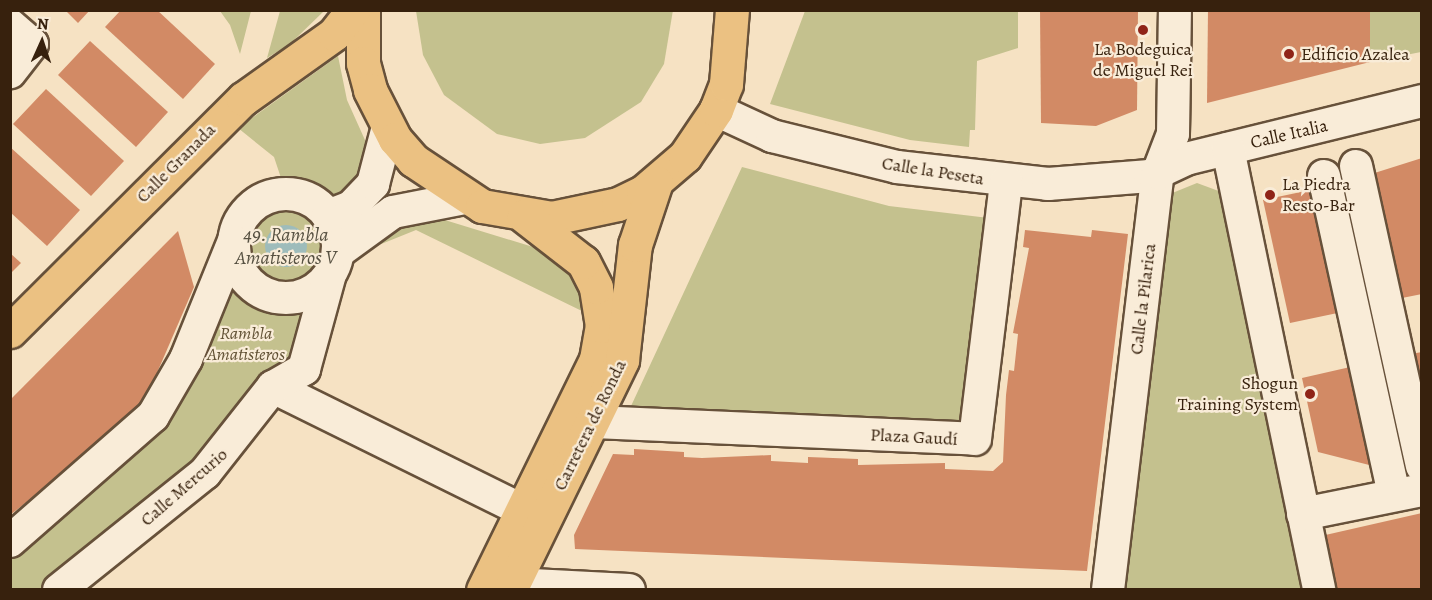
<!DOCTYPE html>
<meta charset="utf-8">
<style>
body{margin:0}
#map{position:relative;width:1432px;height:600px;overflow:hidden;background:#f6e2c3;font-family:Alegreya,serif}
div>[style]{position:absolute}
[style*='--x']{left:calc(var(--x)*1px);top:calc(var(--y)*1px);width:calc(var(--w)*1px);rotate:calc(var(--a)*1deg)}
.green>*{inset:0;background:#c4c18e}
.round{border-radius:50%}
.water>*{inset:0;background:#9ebcbb}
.building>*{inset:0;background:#d28a65}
.roads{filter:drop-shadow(2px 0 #67513a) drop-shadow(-2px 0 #67513a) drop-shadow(0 2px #67513a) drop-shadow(0 -2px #67513a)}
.minor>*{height:32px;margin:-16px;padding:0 16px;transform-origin:16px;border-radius:16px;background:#f9ecd8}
.minor>.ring{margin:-16px;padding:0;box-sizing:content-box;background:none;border:32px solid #f9ecd8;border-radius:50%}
.major>*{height:33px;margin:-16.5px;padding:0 16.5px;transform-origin:16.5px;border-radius:16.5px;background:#ebc182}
.dots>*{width:16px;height:16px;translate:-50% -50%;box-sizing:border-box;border:3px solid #f9ecd8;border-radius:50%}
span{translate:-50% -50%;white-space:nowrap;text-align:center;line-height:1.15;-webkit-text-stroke:4.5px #f9ecd8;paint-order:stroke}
.poi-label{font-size:18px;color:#37210d}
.left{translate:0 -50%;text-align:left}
.right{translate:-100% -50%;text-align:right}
.street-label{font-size:18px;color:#37210d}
.park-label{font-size:18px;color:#615134;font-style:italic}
.water-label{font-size:20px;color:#565041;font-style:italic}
.frame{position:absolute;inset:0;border:12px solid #37210d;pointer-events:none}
.north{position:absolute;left:12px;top:12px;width:60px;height:60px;-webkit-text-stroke:4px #f9ecd8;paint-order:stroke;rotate:3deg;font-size:16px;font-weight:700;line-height:24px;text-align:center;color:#37210d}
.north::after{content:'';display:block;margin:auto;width:21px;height:27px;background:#37210d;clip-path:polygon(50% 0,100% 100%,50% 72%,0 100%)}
</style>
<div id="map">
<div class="green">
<div style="clip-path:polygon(673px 10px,664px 64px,641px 102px,585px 138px,540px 144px,497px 134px,444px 95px,423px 55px,416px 11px)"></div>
<div style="clip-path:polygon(220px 11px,251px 11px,240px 54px,230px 25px)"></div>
<div style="clip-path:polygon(280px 11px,324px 11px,290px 44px,267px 58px)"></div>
<div style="clip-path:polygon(805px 11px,1018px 11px,1018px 48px,977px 61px,975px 130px,970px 130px,969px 147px,910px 140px,770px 104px)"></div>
<div style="clip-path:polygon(1370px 11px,1421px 11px,1421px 52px,1370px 62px)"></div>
<div style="clip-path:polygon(338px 56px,347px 100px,369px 149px,363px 178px,340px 195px,327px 196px,307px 184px,282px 181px,274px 157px,238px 128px)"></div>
<div style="clip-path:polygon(742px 167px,889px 206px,997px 219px,971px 434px,625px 419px)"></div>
<div style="clip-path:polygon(1197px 183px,1224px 193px,1307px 589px,1123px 590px,1165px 196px)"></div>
<div class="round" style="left:244px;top:205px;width:84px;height:84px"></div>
<div style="clip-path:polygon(435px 217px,543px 250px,574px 278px,586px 313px,416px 230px,354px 255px,386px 229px)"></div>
<div style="clip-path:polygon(233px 285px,268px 307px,305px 308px,302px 355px,226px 441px,48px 589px,11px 590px,11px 549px,144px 443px)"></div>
</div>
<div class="water">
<div class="round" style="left:265px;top:225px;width:42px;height:42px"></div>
</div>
<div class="building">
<div style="clip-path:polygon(65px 10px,90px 10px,78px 23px)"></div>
<div style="clip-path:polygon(121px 10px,157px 10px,215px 64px,183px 99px,105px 27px)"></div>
<div style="clip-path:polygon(1040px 10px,1138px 10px,1137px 110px,1096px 126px,1041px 123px)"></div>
<div style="clip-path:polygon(1208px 10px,1370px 10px,1370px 62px,1207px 103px)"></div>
<div style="clip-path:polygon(90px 41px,168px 112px,136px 147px,58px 75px)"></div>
<div style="clip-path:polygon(46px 89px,124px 161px,91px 196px,13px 124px)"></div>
<div style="clip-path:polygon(10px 147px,80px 210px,47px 246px,10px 212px)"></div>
<div style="clip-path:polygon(1422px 158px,1422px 294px,1392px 300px,1365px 176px)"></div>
<div style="clip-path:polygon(1320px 188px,1347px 311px,1290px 323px,1263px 200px)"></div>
<div style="clip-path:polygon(1025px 230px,1091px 237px,1092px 230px,1128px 234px,1087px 571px,575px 549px,574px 535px,613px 454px,634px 455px,634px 449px,684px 452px,684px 457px,702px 458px,771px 455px,771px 461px,808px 463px,808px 457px,858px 459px,858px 465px,945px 463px,945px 469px,993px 471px,1003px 462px,1006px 395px,1009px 370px,1014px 371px,1018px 334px,1013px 333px,1029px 248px,1023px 247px)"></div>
<div style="clip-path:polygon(178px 231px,194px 287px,144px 403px,125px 426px,10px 515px,10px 400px)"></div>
<div style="clip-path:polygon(10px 253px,21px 263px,10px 274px)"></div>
<div style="clip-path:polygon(1422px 352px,1422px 428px,1405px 355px)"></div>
<div style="clip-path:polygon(1359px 365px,1381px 468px,1318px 452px,1302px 378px)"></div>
<div style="clip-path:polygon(1422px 513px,1422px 590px,1332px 590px,1321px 536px)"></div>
</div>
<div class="roads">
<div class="minor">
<div style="--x:10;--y:25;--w:29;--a:41"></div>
<div style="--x:32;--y:44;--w:36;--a:128"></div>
<div style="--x:716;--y:110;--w:62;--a:24.9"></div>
<div style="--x:772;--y:136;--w:129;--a:13.9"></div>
<div style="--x:897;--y:167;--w:152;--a:6.4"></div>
<div style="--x:1048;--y:184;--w:102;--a:-4.5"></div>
<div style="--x:1150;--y:176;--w:40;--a:-25"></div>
<div style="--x:1186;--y:159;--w:243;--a:-13.8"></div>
<div style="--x:1228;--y:149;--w:450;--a:78.3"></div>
<div style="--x:1356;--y:166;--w:307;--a:77.6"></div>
<div style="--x:1324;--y:176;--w:316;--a:77.6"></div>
<div class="ring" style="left:234px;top:194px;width:72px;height:72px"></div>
<div style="--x:328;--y:216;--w:25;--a:-21"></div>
<div style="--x:351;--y:207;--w:32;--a:-46"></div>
<div style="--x:373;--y:184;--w:59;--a:-75.3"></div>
<div style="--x:338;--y:252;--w:68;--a:-36"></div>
<div style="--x:393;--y:212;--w:73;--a:-11"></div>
<div style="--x:273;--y:387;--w:278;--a:26.3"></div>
<div style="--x:593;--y:422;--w:382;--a:2.5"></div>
<div style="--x:975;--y:439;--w:260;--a:-83.1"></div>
<div style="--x:1303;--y:514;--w:121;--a:-11.4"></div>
<div style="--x:10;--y:541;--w:190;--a:-41.2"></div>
<div style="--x:153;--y:416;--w:66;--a:-59.9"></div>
<div style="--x:186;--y:359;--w:127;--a:-67.9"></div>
<div style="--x:513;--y:584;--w:116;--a:3"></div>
<div style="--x:59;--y:590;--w:187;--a:-38.7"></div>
<div style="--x:205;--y:473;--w:110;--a:-51.7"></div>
<div style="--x:273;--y:387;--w:36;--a:-30"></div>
<div style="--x:304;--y:369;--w:98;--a:-74.7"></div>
<div style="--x:1108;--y:590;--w:420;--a:-83.2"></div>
<div style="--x:1158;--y:173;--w:42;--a:-69"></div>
<div style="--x:1173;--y:134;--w:124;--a:-89.1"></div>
</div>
<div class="major">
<div style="--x:363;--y:10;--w:53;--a:90"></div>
<div style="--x:363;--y:63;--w:28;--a:75"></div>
<div style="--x:370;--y:90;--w:55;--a:63"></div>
<div style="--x:395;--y:139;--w:28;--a:49"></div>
<div style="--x:413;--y:160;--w:83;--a:33.7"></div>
<div style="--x:482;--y:206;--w:71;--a:9.7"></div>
<div style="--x:552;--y:218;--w:67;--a:-12"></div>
<div style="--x:618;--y:204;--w:28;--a:-26"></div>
<div style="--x:643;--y:192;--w:55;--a:-40.6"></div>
<div style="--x:685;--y:156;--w:55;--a:-56"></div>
<div style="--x:716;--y:110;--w:28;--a:-69"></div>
<div style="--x:726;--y:84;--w:74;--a:-85.4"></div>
<div style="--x:10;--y:331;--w:329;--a:-44.9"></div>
<div style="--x:243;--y:99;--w:112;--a:-35.5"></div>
<div style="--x:334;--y:34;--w:31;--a:-52"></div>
<div style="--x:483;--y:590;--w:257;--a:-63.9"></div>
<div style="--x:596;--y:359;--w:34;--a:-80"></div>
<div style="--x:602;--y:326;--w:39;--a:-99"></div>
<div style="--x:596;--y:287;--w:28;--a:-117"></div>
<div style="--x:583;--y:262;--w:75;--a:-142.1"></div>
<div style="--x:510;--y:590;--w:256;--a:-64"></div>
<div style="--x:622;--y:360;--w:116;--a:-83.6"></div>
<div style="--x:635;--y:245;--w:66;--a:-71.6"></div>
</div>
</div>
<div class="dots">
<div style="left:1143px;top:30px;background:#8f2418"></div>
<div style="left:1289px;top:54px;background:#8f2418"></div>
<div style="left:1270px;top:195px;background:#8f2418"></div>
<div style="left:1310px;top:394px;background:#8f2418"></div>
</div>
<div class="poi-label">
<span style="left:1143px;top:60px">La Bodeguica<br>de Miguel Rei</span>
<span class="left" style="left:1301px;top:54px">Edificio Azalea</span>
<span class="left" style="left:1282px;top:195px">La Piedra<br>Resto-Bar</span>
<span class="right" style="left:1298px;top:394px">Shogun<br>Training System</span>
</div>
<div class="street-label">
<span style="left:1289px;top:134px;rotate:-13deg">Calle Italia</span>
<span style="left:176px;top:163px;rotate:-45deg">Calle Granada</span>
<span style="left:933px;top:171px;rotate:9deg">Calle la Peseta</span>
<span style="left:1143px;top:299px;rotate:-83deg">Calle la Pilarica</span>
<span style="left:590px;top:425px;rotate:-64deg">Carretera de Ronda</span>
<span style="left:914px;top:437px;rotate:3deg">Plaza Gaudí</span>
<span style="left:184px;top:487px;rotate:-41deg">Calle Mercurio</span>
</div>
<div class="park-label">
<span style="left:246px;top:344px">Rambla<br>Amatisteros</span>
</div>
<div class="water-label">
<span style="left:286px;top:246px">49. Rambla<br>Amatisteros V</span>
</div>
<div class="frame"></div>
<div class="north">N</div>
</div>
